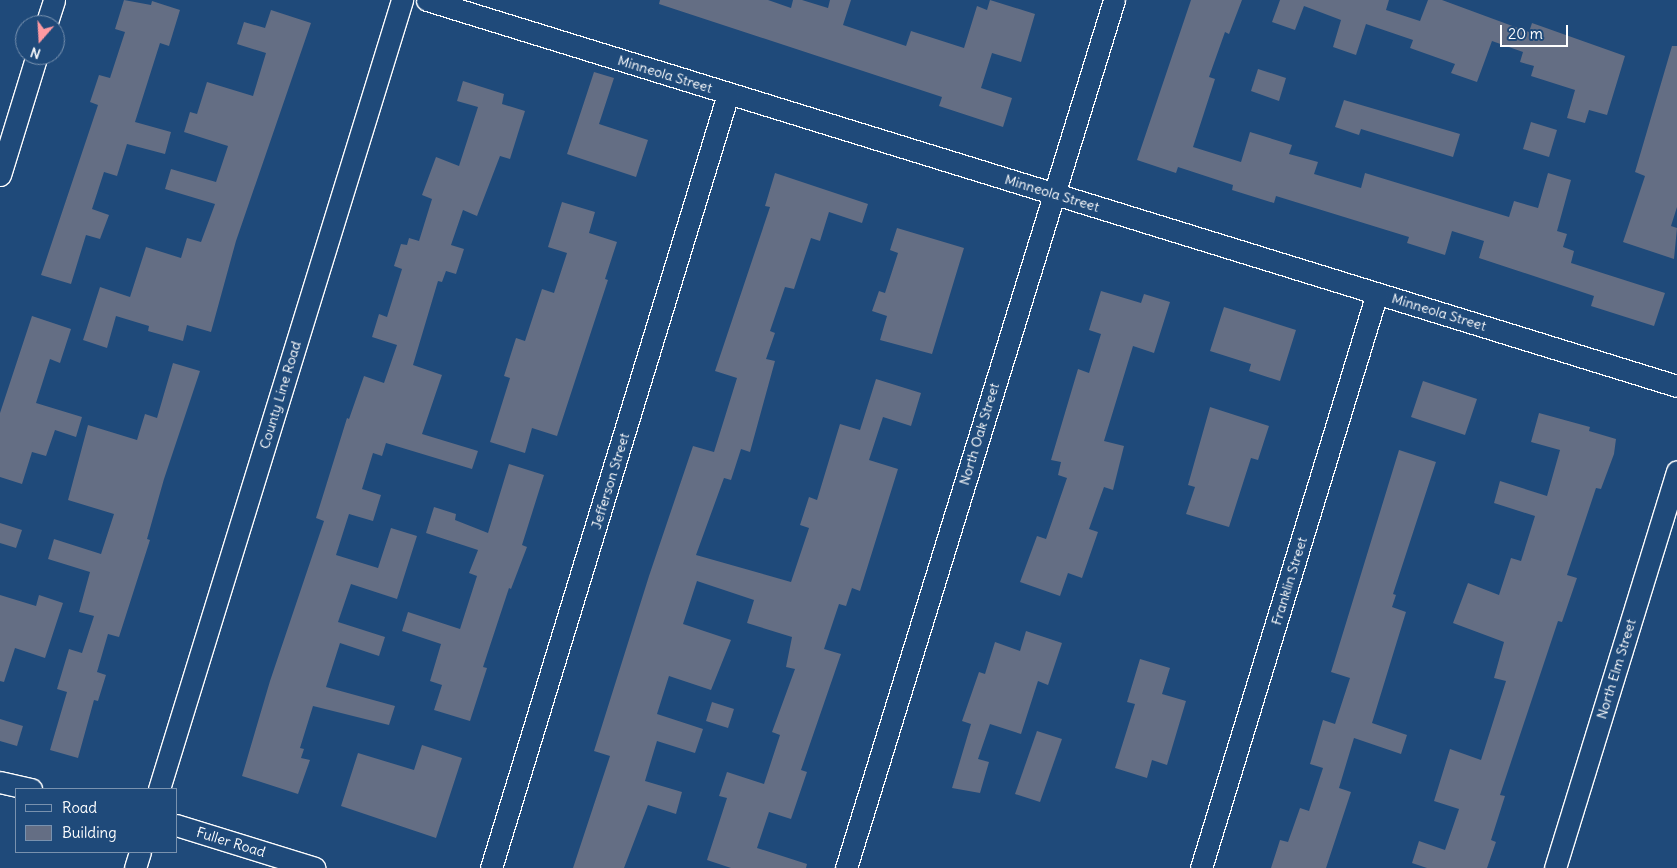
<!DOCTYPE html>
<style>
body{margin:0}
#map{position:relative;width:1677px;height:868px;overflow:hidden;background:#1f4a7a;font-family:Delius,sans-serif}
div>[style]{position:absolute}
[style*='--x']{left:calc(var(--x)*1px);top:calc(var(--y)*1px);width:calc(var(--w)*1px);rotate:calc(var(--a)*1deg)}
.building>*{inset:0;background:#646e84}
.roads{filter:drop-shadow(1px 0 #fff) drop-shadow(-1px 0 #fff) drop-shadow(0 1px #fff) drop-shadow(0 -1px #fff)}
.street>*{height:21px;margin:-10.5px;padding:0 10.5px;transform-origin:10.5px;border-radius:10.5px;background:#1f4a7a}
span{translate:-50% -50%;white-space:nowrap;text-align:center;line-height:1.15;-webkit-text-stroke:5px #1f4a7a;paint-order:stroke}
.street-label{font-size:14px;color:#fff}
.legend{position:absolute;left:15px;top:788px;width:162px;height:65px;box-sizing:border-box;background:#1f4a7a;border:1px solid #7992af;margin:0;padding:6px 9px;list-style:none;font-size:15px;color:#fff}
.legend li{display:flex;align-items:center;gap:10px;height:25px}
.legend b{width:25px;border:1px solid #7992af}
.north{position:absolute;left:15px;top:15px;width:50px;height:50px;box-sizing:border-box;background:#1f4a7a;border:1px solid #7992af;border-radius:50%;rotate:199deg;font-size:14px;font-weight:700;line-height:20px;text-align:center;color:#fff}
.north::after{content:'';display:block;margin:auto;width:18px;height:22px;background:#ff9aa2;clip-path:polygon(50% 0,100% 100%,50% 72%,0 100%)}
.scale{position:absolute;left:1500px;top:25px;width:68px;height:22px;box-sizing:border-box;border:2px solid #fff;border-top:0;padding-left:6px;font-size:15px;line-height:18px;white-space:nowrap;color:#fff;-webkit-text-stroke:4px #1f4a7a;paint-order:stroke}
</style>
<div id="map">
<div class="building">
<div style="clip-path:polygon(124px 0,151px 5px,152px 1px,180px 10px,169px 46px,160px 43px,135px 122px,171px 132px,165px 154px,127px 144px,117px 176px,104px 172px,92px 209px,109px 215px,100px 239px,86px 235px,71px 284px,41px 275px,98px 105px,90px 102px,99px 75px,110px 78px,125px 32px,115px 29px)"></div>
<div style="clip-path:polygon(660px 0,768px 0,791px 8px,793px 0,802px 0,828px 8px,830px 0,851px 0,843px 25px,906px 46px,911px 31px,964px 48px,977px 6px,987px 10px,990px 0,1035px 14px,1021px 62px,992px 53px,981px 88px,1012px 98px,1003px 127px,939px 106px,942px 97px,659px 4px)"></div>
<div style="clip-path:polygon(1191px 0,1242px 0,1229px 34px,1225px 32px,1209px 77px,1215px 79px,1193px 147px,1241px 162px,1250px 132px,1292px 145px,1289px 154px,1318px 162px,1314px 174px,1361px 188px,1365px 173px,1509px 217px,1514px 201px,1538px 208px,1548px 173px,1571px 180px,1557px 231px,1567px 234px,1563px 247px,1574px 251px,1571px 263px,1665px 293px,1654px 326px,1591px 306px,1594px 296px,1479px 258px,1484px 241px,1452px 231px,1445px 255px,1407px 243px,1409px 237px,1276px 196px,1274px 203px,1232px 190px,1233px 185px,1178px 167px,1176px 173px,1137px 160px)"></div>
<div style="clip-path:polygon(1280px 0,1389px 0,1386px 10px,1420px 21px,1428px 0,1442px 0,1529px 32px,1532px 23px,1625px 56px,1607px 115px,1589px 110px,1585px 123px,1567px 118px,1575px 90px,1531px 76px,1534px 66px,1520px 62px,1523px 52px,1492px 41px,1477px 82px,1451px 73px,1455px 64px,1410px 48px,1413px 40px,1366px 24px,1356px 55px,1333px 47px,1341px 20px,1304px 6px,1295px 30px,1272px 22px)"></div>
<div style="clip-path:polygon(271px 10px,311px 23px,236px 241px,211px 332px,187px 325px,183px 341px,148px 331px,149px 326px,116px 316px,107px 348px,83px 340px,100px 287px,130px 297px,146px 247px,181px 258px,187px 238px,201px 242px,215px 204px,165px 189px,171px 169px,216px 182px,228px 146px,184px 132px,190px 112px,197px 114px,207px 82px,253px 96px,266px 53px,237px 44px,244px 22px,265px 28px)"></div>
<div style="clip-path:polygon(1672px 46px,1677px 46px,1677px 207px,1671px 226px,1677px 228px,1674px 259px,1623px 242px,1645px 176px,1635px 172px)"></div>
<div style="clip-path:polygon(1258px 69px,1286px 78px,1279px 101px,1251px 91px)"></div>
<div style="clip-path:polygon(594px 72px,614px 78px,599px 124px,648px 140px,636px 177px,567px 154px)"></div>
<div style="clip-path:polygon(463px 81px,504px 94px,502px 104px,525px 111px,510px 159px,500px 156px,477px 216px,463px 210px,451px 245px,464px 249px,456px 274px,446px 271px,442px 282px,438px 281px,413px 365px,442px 375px,422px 434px,478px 451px,472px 469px,386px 443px,382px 456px,373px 453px,362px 489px,381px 495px,373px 521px,349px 514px,336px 555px,378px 568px,391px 528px,417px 536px,397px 599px,351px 584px,338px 622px,385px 637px,379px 656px,340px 643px,326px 687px,395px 706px,389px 725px,313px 706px,300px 748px,304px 749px,301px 758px,310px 760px,298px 794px,242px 776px,270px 681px,324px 521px,316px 518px,347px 418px,349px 419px,364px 376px,384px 383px,397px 345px,372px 337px,379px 314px,387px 317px,402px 269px,394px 266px,401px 244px,407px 245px,409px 238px,419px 241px,432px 199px,422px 195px,436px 157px,459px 166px,478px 107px,457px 101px)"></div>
<div style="clip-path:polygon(1344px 100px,1460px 134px,1453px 157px,1361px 129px,1359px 135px,1335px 127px)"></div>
<div style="clip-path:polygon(1531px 122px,1557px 130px,1549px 157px,1523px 149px)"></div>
<div style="clip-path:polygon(775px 173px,868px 204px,862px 223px,829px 212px,820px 241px,811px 238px,794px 289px,785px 287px,770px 331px,775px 333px,766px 359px,775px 361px,750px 452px,741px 449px,731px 480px,724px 478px,696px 555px,791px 582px,809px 528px,800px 525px,809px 497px,817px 500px,840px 424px,860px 430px,876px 379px,921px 393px,911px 426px,883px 417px,869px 460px,898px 469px,860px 591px,852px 588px,846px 606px,839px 604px,824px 649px,841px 654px,801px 770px,807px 772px,791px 819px,769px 812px,757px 848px,807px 864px,806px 868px,731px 868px,707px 860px,727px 798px,719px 796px,727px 772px,764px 784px,780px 735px,772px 732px,795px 669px,786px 667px,792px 637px,747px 623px,754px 600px,697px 581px,683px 624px,731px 640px,711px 690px,669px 676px,657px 714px,703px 729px,695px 753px,657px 741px,645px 781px,682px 792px,676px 814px,648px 805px,624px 868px,573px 868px,610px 756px,594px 751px,649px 576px,693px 446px,714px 452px,737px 378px,715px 371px,770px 207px,765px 206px)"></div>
<div style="clip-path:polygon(562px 202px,595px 212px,589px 233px,617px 242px,605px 279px,608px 280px,557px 436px,532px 428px,525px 453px,490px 442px,510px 378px,504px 376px,516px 338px,525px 341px,542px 289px,554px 293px,567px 253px,548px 247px)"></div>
<div style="clip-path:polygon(897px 228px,964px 248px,932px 354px,880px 340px,887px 316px,872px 311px,879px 291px,885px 293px,898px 253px,890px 250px)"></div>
<div style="clip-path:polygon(1101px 291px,1141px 303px,1144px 294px,1170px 302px,1154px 353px,1133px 346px,1104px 441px,1124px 446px,1113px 490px,1104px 487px,1089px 529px,1098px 532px,1082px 578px,1068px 573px,1060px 596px,1020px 582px,1037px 536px,1046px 539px,1067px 478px,1058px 475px,1061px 462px,1051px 460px,1078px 369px,1089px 373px,1101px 334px,1089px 330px)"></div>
<div style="clip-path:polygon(1224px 307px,1296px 330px,1280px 381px,1249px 371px,1251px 364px,1210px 351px)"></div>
<div style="clip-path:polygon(32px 316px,71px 329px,60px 363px,50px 359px,36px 403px,82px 417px,76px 437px,55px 430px,46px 456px,32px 452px,22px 484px,0 477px,0 413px)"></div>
<div style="clip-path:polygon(173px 363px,200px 371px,164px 479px,147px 539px,150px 540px,119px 637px,108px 634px,97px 672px,106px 675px,98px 701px,94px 700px,78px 758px,50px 750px,67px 692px,57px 689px,69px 649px,82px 653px,94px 616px,79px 612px,90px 572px,48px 559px,54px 539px,101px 554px,114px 514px,68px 500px,88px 425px,137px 440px,145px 414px,157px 418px)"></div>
<div style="clip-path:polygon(1423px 381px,1477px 399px,1465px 435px,1411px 417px)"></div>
<div style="clip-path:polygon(1210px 407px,1269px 426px,1258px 460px,1251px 458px,1229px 527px,1186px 514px,1195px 487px,1188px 485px)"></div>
<div style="clip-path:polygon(1539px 413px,1590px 427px,1589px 431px,1616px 439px,1614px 454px,1601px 489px,1596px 488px,1567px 575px,1577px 578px,1562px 622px,1558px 621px,1500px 795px,1505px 796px,1491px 840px,1496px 842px,1487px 868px,1427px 868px,1412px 863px,1419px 841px,1445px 850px,1459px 809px,1434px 801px,1450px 749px,1481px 760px,1506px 681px,1494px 678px,1504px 642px,1453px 623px,1468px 583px,1499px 595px,1511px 558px,1521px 561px,1535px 516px,1494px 503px,1500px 481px,1547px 496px,1560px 450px,1531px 442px)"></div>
<div style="clip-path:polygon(1399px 450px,1436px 462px,1393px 594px,1396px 595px,1392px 607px,1406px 612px,1372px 723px,1407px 735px,1401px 754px,1354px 738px,1339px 788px,1351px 792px,1326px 868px,1271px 868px,1280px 840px,1288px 842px,1300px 808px,1309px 811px,1323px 768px,1310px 764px,1323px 720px,1335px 724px,1350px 678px,1331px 672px)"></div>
<div style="clip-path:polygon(509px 464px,544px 475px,522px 545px,527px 547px,511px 589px,509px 588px,483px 667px,487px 668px,470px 721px,434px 710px,442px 685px,430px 681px,441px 644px,402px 631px,408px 612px,460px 629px,477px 576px,469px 573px,478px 550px,426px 533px,434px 507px,456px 514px,455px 520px,488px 533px)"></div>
<div style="clip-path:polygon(0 523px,22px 530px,16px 548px,0 543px)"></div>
<div style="clip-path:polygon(0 595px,36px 606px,39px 595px,63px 603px,45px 658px,15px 648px,4px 682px,0 681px)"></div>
<div style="clip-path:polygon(1026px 631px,1062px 643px,1048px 685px,1038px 681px,1021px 734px,990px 724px,978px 759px,989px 762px,980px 793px,952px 788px,971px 724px,962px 721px,979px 672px,985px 674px,995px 642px,1020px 651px)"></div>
<div style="clip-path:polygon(1140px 659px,1170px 668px,1162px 694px,1186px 701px,1167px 765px,1152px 760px,1147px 778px,1115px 768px,1135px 704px,1127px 702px)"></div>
<div style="clip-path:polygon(712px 702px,734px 709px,728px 728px,706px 721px)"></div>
<div style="clip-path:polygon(0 719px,23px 726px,17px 746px,0 741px)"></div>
<div style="clip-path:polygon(1037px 731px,1062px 739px,1040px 802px,1015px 794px)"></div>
<div style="clip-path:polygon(422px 745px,462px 758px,436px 838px,341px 806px,358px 753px,414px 770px)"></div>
</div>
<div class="roads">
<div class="street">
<div style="--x:427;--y:0;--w:1308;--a:17.16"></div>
<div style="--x:46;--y:25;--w:26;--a:-72"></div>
<div style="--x:0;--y:175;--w:126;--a:-72.9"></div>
<div style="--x:0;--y:782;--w:32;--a:13"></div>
<div style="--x:159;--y:789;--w:826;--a:-72.88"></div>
<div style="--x:176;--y:825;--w:145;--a:17.2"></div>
<div style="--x:135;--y:868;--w:17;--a:-73"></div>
<div style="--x:491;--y:868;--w:809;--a:-72.98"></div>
<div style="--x:846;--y:868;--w:908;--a:-72.84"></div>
<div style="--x:1201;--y:868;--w:601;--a:-72.98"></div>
<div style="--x:1555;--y:868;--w:415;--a:-72.9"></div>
</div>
</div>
<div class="street-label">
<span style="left:665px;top:74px;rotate:17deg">Minneola Street</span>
<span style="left:1052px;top:193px;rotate:17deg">Minneola Street</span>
<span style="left:1439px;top:312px;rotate:17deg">Minneola Street</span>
<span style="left:280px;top:395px;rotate:-73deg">County Line Road</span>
<span style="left:979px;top:434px;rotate:-73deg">North Oak Street</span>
<span style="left:610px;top:481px;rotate:-73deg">Jefferson Street</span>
<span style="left:1289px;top:581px;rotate:-73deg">Franklin Street</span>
<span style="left:1616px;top:669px;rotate:-73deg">North Elm Street</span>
<span style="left:231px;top:842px;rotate:17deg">Fuller Road</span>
</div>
<ul class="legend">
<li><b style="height:6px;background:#1f4a7a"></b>Road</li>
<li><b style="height:14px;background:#646e84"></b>Building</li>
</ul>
<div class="north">N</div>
<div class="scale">20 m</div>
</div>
